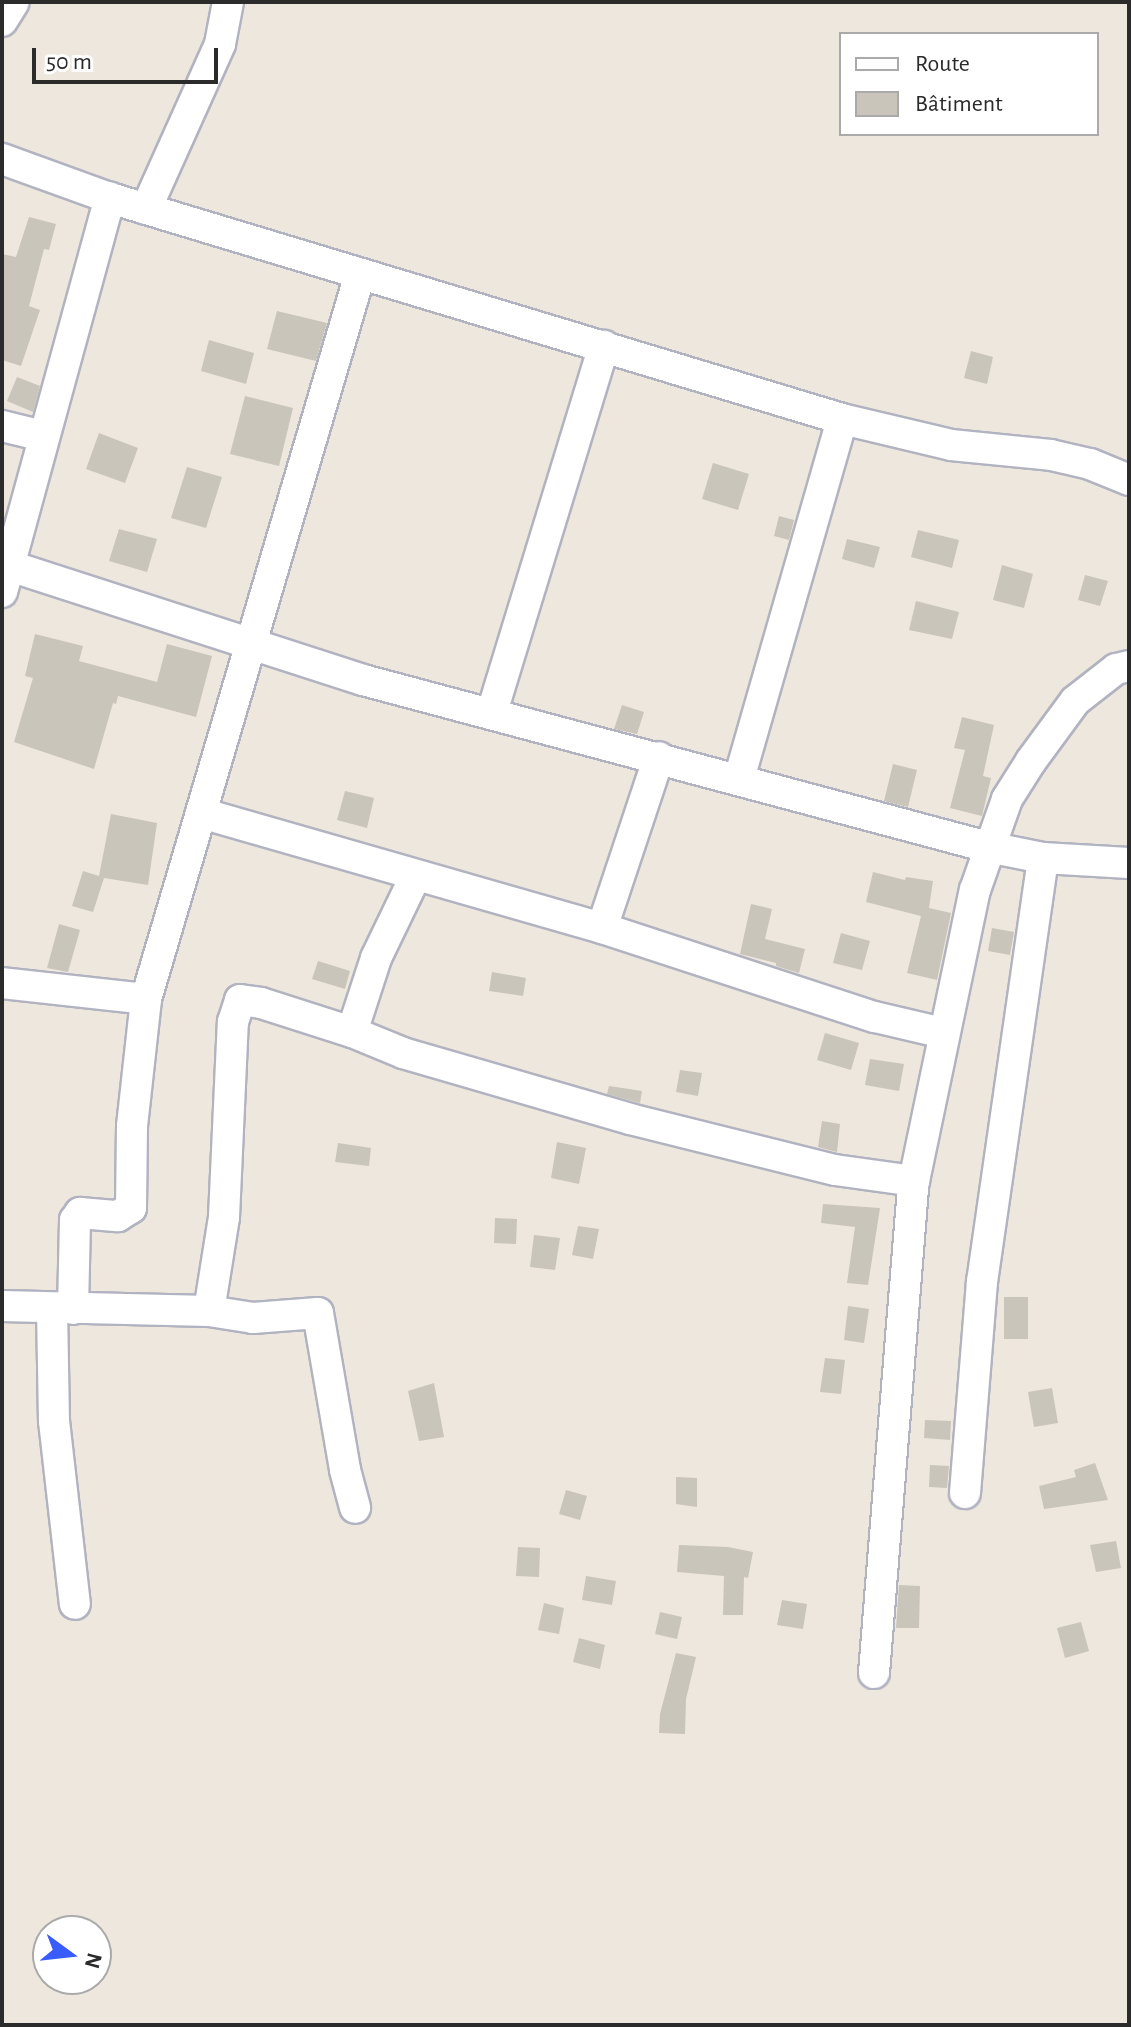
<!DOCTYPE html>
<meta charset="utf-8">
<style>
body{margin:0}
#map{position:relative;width:1131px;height:2027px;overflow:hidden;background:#eee7dd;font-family:"Alegreya Sans",sans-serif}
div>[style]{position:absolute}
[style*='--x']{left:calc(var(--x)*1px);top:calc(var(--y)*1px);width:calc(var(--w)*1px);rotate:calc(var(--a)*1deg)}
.building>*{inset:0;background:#c9c5bb}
.roads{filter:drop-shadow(2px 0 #b1b3c0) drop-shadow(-2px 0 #b1b3c0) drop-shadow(0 2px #b1b3c0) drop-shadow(0 -2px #b1b3c0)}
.minor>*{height:30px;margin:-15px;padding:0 15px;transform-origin:15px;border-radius:15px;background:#fff}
span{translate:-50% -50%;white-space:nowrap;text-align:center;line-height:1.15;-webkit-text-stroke:6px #fff;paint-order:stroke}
.frame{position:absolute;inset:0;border:4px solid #2b2b2b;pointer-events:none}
.legend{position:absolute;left:839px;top:32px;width:260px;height:104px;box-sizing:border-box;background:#fff;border:2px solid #aaa;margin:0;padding:10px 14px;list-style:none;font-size:24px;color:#2b2b2b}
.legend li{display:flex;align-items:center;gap:16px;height:40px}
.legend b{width:40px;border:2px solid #aaa}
.north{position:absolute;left:32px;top:1915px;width:80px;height:80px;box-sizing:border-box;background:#fff;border:2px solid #aaa;border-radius:50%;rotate:105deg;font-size:22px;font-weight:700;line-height:32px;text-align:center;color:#2b2b2b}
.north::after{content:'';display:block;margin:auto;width:28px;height:36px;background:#395cff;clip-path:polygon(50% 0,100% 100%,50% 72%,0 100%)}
.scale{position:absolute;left:32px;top:48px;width:186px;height:36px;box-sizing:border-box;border:4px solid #2b2b2b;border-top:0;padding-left:10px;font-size:24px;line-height:28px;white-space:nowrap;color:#2b2b2b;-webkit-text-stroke:6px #fff;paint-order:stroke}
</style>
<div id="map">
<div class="building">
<div style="clip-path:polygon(29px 217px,56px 224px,49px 250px,44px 249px,29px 306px,40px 310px,21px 366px,2px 360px,2px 254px,16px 257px)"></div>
<div style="clip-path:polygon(277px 311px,327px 323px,316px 361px,267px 349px)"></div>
<div style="clip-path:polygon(209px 340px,254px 353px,246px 384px,201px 371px)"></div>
<div style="clip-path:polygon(971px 351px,993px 357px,987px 384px,964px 378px)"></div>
<div style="clip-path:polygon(17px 377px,40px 386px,33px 412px,7px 401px)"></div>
<div style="clip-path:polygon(245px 396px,293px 408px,279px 466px,230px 454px)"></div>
<div style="clip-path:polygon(99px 433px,138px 448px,125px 483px,86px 469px)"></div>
<div style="clip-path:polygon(713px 463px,749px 474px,738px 510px,702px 499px)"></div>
<div style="clip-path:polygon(187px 467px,222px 477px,206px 528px,171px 518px)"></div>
<div style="clip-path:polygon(779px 516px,794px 520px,789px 540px,774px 536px)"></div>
<div style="clip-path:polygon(119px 529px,157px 539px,147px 572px,109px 561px)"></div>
<div style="clip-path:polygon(918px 530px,959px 540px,952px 568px,911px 557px)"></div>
<div style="clip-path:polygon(847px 539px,880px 547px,874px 568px,842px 559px)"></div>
<div style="clip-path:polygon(1002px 565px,1033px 574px,1024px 608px,993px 600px)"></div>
<div style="clip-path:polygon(1085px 575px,1108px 581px,1100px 606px,1078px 600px)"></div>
<div style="clip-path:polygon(916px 601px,959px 612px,952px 639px,909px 630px)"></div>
<div style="clip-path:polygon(35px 634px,83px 646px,79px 661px,157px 682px,167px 644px,212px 656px,196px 717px,118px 696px,116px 704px,113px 703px,94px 769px,14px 742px,33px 678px,25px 676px)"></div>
<div style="clip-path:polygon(622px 705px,644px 712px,637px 734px,614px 729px)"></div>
<div style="clip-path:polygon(962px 717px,994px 725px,983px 776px,991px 778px,982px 816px,950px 808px,965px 750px,954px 748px)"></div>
<div style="clip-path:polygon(893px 764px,917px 770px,908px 807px,884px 801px)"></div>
<div style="clip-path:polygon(345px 791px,374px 798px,367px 828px,337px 820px)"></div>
<div style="clip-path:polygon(111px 814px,157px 823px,148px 885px,104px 878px,93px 912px,72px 906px,83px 871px,99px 876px)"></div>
<div style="clip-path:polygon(873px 872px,905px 880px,906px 877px,933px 881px,929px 908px,951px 913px,937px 980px,907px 973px,921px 916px,866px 902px)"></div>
<div style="clip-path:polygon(751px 904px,772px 909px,765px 939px,805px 949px,799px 973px,776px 966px,776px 963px,740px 954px)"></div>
<div style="clip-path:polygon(59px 924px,80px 930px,68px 972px,47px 968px)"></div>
<div style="clip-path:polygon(992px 928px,1014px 932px,1010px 955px,988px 951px)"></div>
<div style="clip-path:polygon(841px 933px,870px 941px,862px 970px,833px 963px)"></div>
<div style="clip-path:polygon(318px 961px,350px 971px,345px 989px,312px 979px)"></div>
<div style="clip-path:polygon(492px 972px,526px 978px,523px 996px,489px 991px)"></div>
<div style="clip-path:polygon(825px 1033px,859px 1043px,851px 1070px,817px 1060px)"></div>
<div style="clip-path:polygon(870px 1059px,904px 1064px,899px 1091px,865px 1085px)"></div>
<div style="clip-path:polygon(680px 1070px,702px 1073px,698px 1096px,676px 1092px)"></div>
<div style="clip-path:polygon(609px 1086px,642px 1091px,640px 1103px,607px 1094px)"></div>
<div style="clip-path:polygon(822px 1121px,840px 1124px,837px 1152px,818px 1147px)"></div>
<div style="clip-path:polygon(557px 1142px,586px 1148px,579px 1184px,551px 1178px)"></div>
<div style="clip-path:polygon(338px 1143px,371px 1148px,369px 1166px,335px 1162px)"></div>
<div style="clip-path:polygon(823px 1204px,880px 1208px,868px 1285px,847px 1283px,855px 1227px,821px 1223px)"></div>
<div style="clip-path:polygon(495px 1218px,517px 1219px,516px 1244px,494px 1243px)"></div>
<div style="clip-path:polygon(578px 1226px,599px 1229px,593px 1259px,572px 1255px)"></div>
<div style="clip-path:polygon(534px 1235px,560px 1238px,555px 1270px,530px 1267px)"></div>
<div style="clip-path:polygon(1004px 1297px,1028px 1297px,1028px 1339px,1004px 1339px)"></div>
<div style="clip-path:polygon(848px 1306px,869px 1309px,864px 1343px,844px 1340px)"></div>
<div style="clip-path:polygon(825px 1358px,845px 1360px,841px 1394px,820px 1392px)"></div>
<div style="clip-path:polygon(434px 1383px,444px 1437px,419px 1441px,408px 1391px)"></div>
<div style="clip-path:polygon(1052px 1388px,1058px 1423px,1034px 1427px,1028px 1392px)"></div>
<div style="clip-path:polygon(925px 1420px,951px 1421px,950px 1440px,924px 1438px)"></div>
<div style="clip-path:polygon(1095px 1463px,1108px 1500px,1044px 1509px,1039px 1486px,1076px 1477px,1074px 1470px)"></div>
<div style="clip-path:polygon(930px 1465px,949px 1466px,947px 1488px,929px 1487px)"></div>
<div style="clip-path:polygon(676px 1477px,697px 1478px,697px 1507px,676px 1504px)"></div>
<div style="clip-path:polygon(566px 1490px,587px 1496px,580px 1520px,559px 1514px)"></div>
<div style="clip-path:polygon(1116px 1541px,1121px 1568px,1096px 1572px,1090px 1545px)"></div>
<div style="clip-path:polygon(679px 1545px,728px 1547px,753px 1552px,748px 1578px,744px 1577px,743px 1615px,723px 1615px,724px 1576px,677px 1572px)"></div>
<div style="clip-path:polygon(518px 1547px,540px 1548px,539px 1577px,516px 1576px)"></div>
<div style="clip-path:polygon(586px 1576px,616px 1581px,612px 1605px,582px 1600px)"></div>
<div style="clip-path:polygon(899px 1585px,920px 1586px,919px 1628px,896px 1628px)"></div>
<div style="clip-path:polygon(782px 1600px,807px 1604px,803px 1629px,777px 1625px)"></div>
<div style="clip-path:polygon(544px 1603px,564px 1608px,559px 1634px,538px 1630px)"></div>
<div style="clip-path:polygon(660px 1612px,682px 1617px,677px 1639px,655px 1634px)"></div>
<div style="clip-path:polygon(1081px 1622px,1089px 1651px,1065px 1658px,1057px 1628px)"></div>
<div style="clip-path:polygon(579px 1638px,605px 1645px,600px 1669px,573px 1662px)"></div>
<div style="clip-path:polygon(676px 1653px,696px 1657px,686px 1699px,685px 1734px,659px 1733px,660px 1714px)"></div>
</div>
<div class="roads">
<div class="minor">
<div style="--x:2;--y:21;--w:22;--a:-58"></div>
<div style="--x:2;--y:159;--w:115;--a:19.9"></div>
<div style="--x:110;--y:198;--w:765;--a:16.8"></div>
<div style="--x:842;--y:419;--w:112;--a:13.4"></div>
<div style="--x:951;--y:445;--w:100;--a:5.7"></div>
<div style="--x:1051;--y:455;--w:40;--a:13"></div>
<div style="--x:1090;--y:464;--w:42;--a:22.3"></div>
<div style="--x:146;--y:209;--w:181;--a:-65.8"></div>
<div style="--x:220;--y:44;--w:43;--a:-79.2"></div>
<div style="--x:2;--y:426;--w:42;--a:13.7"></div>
<div style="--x:10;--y:566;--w:371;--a:17.9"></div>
<div style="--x:363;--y:680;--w:647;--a:14.96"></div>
<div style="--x:988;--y:847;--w:56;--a:11.3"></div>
<div style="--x:1043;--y:858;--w:86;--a:3.3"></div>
<div style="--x:2;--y:592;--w:409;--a:-74.7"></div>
<div style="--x:492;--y:712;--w:383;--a:-73"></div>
<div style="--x:739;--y:779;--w:374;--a:-74"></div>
<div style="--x:201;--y:813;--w:417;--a:16"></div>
<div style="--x:602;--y:928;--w:287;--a:18.1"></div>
<div style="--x:875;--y:1017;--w:70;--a:13.2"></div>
<div style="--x:602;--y:928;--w:180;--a:-71.6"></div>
<div style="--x:2;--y:983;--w:145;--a:6.3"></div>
<div style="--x:352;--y:1032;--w:78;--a:-72"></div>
<div style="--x:376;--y:958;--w:90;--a:-64.3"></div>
<div style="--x:2;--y:1306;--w:207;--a:1.4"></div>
<div style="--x:209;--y:1311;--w:45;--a:9"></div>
<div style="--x:253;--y:1318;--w:65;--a:-4.4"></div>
<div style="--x:318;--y:1313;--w:159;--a:80.2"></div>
<div style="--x:345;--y:1470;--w:39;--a:75"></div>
<div style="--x:52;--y:1308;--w:113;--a:89"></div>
<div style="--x:54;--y:1421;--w:184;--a:83.5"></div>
<div style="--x:73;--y:1309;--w:89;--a:-88.7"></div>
<div style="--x:75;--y:1220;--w:9;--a:-54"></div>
<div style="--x:80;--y:1213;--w:38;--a:5"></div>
<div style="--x:118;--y:1216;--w:15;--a:-32"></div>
<div style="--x:131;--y:1208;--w:82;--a:-89.3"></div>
<div style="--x:132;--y:1126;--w:128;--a:-83.7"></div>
<div style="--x:146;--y:999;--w:756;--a:-73.55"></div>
<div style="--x:209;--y:1311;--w:95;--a:-80.9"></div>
<div style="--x:224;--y:1217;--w:195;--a:-87.4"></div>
<div style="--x:233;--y:1022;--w:23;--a:-72"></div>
<div style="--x:240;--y:1000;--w:21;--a:8"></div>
<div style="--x:261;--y:1003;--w:96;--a:17.7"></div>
<div style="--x:352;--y:1032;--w:55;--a:22.4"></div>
<div style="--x:403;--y:1053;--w:236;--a:16.2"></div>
<div style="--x:630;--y:1119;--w:211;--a:14"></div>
<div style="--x:835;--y:1170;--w:80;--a:7.9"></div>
<div style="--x:965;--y:1493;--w:212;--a:-85.4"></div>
<div style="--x:982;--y:1282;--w:428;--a:-81.8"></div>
<div style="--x:874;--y:1673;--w:494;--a:-85.4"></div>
<div style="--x:914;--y:1181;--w:297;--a:-78.2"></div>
<div style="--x:975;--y:890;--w:96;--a:-70.6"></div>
<div style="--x:1007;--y:799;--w:45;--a:-57.7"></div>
<div style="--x:1031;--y:761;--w:74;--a:-53.7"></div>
<div style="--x:1075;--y:701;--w:52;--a:-38"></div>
<div style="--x:1116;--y:669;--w:13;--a:-13"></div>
</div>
</div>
<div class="frame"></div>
<ul class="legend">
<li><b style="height:10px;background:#fff"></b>Route</li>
<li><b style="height:22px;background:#c9c5bb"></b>Bâtiment</li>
</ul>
<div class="north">N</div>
<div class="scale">50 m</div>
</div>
